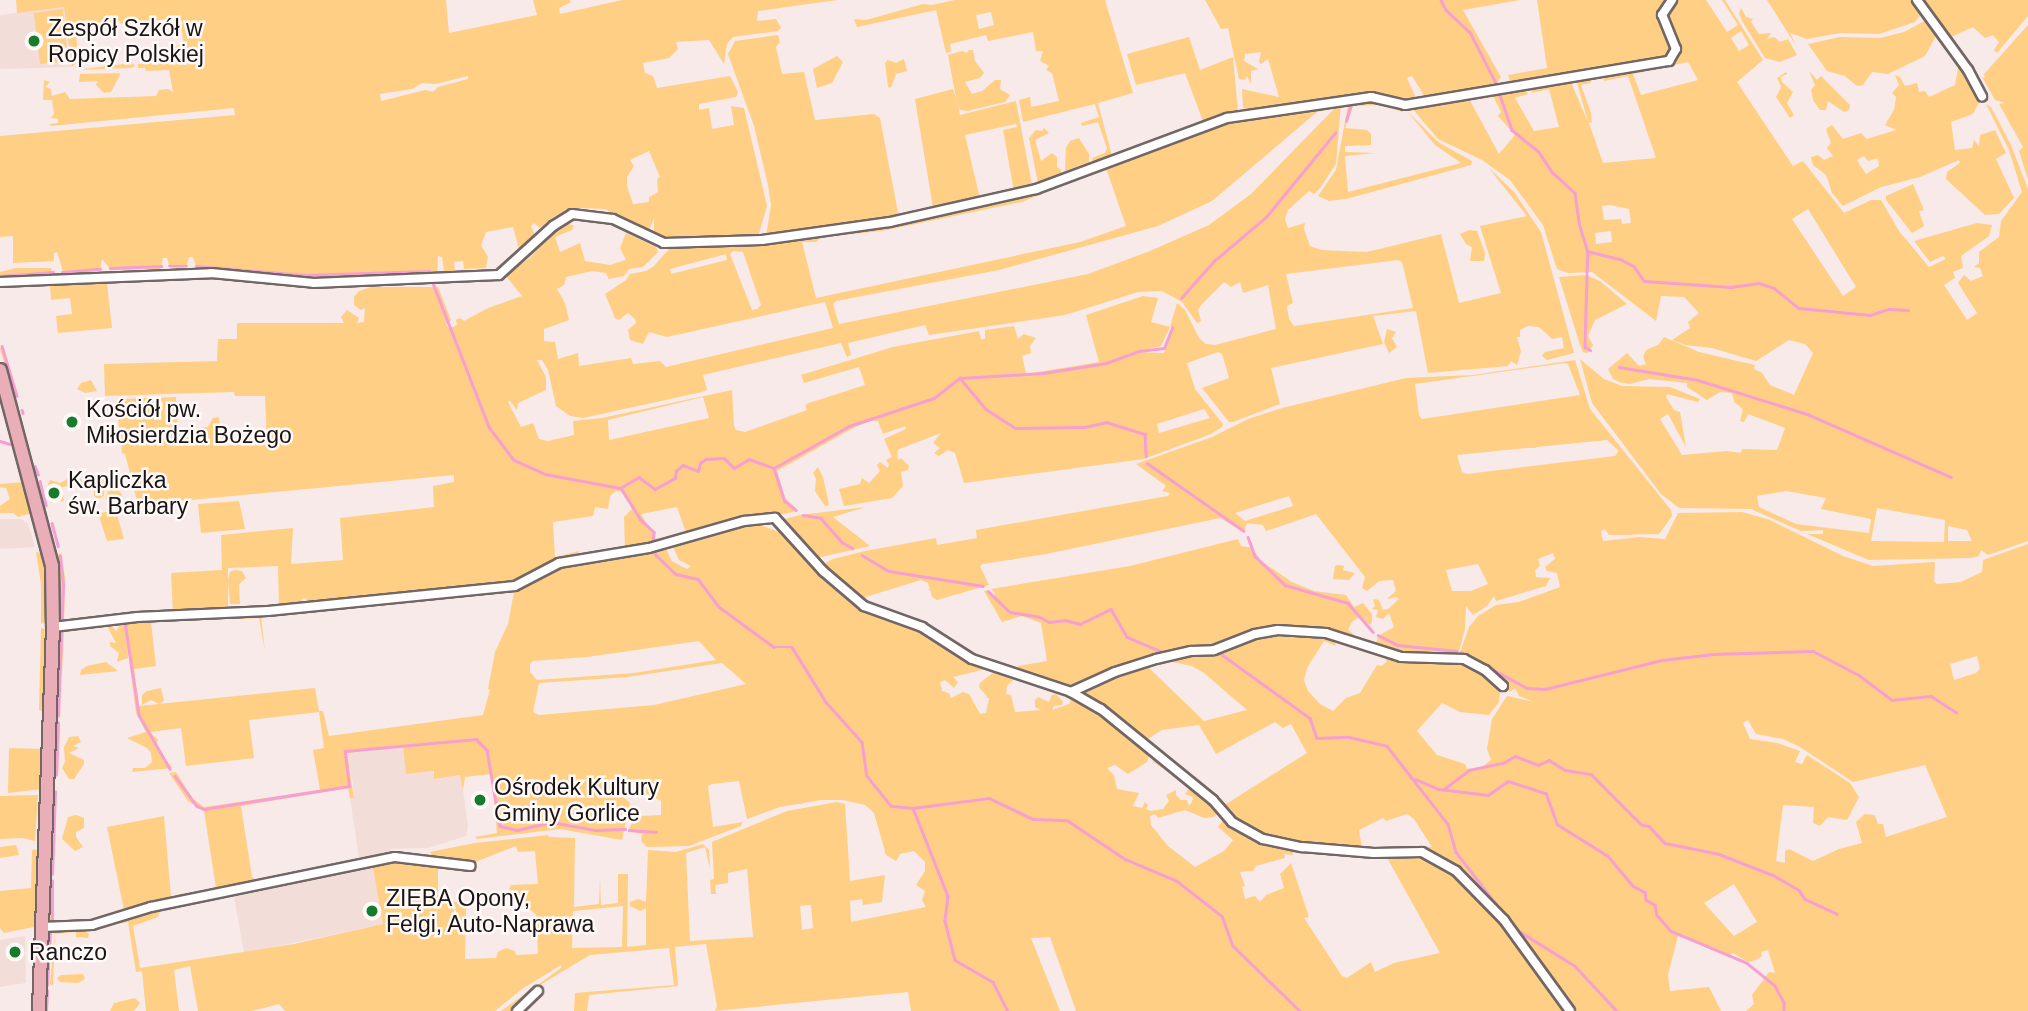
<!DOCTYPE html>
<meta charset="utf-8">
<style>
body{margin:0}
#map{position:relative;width:2028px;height:1011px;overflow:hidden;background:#f7eae8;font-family:Helvetica,sans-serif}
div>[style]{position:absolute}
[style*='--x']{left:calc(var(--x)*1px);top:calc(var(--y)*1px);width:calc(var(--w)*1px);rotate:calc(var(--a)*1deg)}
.built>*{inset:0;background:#f3ddd9}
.green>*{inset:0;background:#ffcf85}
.round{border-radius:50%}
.stream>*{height:2.5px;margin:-1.25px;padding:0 1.25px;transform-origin:1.25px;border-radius:1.25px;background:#f79fd0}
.roads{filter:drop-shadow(2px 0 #726765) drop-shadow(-2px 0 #726765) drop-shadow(0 2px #726765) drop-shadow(0 -2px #726765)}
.street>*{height:8px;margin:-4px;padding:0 4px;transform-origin:4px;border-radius:4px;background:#fff}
.primary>*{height:12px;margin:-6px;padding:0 6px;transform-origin:6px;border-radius:6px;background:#eaaeb9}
.dots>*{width:19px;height:19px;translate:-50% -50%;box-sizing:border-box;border:4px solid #fff9f8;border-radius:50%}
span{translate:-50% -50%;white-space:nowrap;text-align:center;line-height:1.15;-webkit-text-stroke:5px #fff9f8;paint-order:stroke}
.poi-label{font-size:23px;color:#1a1515}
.left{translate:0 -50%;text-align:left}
</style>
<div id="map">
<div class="built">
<div style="clip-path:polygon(64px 7px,72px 67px,0 69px,0 15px)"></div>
<div style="clip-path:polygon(0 519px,21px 519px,28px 524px,35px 547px,0 549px)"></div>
<div style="clip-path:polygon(403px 746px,406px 774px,433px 771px,435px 779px,461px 775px,468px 827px,466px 836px,428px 848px,391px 849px,386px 854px,359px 858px,350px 798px,354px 797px,353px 784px,346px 752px)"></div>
<div style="clip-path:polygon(373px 868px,384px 924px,244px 953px,234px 897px)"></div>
<div style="clip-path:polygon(25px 936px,26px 983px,0 987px,0 940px)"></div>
</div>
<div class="green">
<div style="clip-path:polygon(evenodd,16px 0,446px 0,449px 33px,537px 15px,533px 0,570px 0,571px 2px,559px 8px,560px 14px,622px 0,837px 0,758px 11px,757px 21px,776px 19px,781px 28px,778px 31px,733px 37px,727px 44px,724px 64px,709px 40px,676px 42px,678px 49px,669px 58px,643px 63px,645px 73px,653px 76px,657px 88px,730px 76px,738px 92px,736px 97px,699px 104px,699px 110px,709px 108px,712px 129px,734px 125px,731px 106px,744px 108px,767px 206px,758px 237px,669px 239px,654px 235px,654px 218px,648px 233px,605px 209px,579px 208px,555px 216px,540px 228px,534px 223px,531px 226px,535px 236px,520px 253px,513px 227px,486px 232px,481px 245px,488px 257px,486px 268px,464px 269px,463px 261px,454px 262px,455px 271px,444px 271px,442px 257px,438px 256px,437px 273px,317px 277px,197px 269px,193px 257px,189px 257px,186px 268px,170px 268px,167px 258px,163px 258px,160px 269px,111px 270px,102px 259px,100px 271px,64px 275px,57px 252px,54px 253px,54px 261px,13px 263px,13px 236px,0 237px,0 136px,235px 115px,234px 108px,51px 126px,50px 124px,58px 123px,58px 119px,51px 118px,54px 114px,52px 100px,43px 100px,44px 80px,50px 82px,45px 87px,51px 89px,52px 96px,65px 92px,70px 99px,156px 96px,159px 90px,168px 89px,173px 92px,169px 70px,146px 71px,145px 68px,138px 68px,138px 64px,165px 62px,165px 59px,161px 58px,164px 48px,184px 45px,180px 18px,75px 28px,79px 60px,72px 67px,64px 7px,17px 13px,16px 0,468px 76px,468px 79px,438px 87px,433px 92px,425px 90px,381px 101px,380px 94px,412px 89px,422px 83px,436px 84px,468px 76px,16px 0,649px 151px,660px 177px,657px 179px,658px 192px,649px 197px,649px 202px,633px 204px,627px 186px,627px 177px,634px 166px,630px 160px,649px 151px)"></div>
<div style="clip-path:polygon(evenodd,955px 0,1105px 0,1133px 93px,1098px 103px,1112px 156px,1093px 163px,1092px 158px,1105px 153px,1107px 148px,1098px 122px,1082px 126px,1081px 123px,1099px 117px,1095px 104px,1023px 122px,1019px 100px,1030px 97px,1031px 107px,1059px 101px,1052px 73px,1046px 70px,1049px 66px,1040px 61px,1043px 51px,1036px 51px,1033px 32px,988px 41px,986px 35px,950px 44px,951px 51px,946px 53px,936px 10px,857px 27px,854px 19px,866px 20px,923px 4px,932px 5px,955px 0,991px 12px,994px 25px,979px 29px,976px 15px,991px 12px)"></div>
<div style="clip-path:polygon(1205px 0,1520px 0,1463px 10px,1501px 77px,1495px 86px,1425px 97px,1412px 76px,1407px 78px,1416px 98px,1357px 96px,1247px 111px,1243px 107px,1242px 89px,1279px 97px,1268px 59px,1261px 64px,1259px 62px,1261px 52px,1245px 54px,1244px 61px,1258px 69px,1251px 71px,1251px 84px,1247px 76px,1245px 80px,1239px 79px,1228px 28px,1221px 29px)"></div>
<div style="clip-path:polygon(1537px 0,1669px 0,1663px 7px,1673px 49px,1667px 58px,1511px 84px,1508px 75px,1547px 68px)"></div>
<div style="clip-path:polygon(evenodd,1677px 0,1706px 0,1727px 32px,1738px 25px,1722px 0,1725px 0,1763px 60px,1737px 82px,1793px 166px,1803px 161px,1844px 213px,1871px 200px,1881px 200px,1899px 231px,1929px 267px,1946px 259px,1943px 256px,1930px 262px,1914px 241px,1977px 223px,1992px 225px,1989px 236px,1961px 256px,1963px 268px,1953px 272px,1955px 278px,1944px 285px,1967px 320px,1977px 313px,1958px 283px,1964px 275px,1971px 281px,1983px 276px,1980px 268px,1974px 267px,1979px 263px,1979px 252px,1999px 237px,2001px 221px,2022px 192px,2009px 150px,1986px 104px,1991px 107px,2011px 145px,2028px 189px,2028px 541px,1988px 555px,1981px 550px,1979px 556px,1971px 558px,1869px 560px,1807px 534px,1823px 534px,1823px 530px,1801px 531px,1751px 509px,1679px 508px,1661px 494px,1592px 403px,1580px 359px,1604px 379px,1622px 386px,1670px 387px,1700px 399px,1698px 402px,1667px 394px,1666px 397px,1674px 410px,1680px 412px,1686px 447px,1668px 414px,1660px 419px,1682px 455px,1727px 451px,1741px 453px,1742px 449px,1777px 450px,1785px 428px,1748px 414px,1744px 422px,1740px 421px,1743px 409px,1734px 402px,1732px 393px,1720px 392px,1707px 400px,1687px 387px,1687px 383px,1649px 379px,1630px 384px,1619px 382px,1613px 379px,1608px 369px,1627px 353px,1639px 366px,1646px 364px,1643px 357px,1646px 350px,1658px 345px,1664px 337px,1699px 352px,1755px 365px,1754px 369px,1762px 373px,1770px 385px,1794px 395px,1813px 353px,1805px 344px,1789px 340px,1756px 361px,1712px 348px,1685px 345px,1672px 340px,1690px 328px,1688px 322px,1699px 313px,1684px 297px,1661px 296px,1656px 321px,1592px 272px,1568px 273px,1557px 269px,1543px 225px,1510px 180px,1482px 160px,1438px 139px,1410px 106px,1525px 88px,1528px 94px,1515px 98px,1534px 131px,1559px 127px,1549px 89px,1532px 93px,1531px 87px,1570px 80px,1588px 122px,1576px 79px,1590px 77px,1591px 83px,1581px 85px,1591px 113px,1592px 122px,1589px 123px,1603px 163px,1656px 158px,1628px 76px,1604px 81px,1603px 75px,1670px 63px,1678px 53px,1679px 45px,1668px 25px,1668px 13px,1677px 0,1741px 31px,1749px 45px,1739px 51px,1731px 38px,1741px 31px,1677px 0,1688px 62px,1698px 80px,1641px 95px,1633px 74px,1688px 62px,1677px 0,1492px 94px,1501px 112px,1498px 116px,1515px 135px,1499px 154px,1468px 97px,1492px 94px,1677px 0,1610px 205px,1629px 209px,1631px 223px,1622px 224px,1621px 219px,1604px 220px,1602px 206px,1610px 205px,1677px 0,1808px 209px,1856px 287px,1843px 296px,1792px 219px,1808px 209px,1677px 0,1611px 231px,1612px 242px,1596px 244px,1595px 233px,1611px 231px,1677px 0,1786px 491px,1826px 498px,1821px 509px,1871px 519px,1869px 533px,1796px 524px,1759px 507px,1757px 496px,1786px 491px,1677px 0,1877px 508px,1945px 520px,1944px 542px,1871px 541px,1877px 508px,1677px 0,1948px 526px,1967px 530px,1972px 541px,1948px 541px,1948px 526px)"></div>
<div style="clip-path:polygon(1767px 0,1915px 0,1923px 12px,1915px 22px,1879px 34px,1840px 33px,1807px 39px,1790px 33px,1797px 47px)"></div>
<div style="clip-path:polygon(1919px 0,2028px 0,2028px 16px,1997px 53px,1994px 50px,1999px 42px,1993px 35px,1985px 38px,1973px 27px,1951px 37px,1972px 65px,1968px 66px)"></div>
<div style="clip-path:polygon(1741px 8px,1746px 17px,1753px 19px,1751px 22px,1759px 34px,1771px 33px,1767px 39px,1774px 37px,1780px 42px,1788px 39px,1797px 55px,1780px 62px,1765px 58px,1742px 21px,1739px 13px)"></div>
<div style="clip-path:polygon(63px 9px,68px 61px,40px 64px,34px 13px)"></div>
<div style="clip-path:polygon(1928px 19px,1937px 34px,1925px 56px,1888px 74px,1872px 72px,1863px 85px,1857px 86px,1845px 76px,1827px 71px,1808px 44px,1840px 37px,1880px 38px,1904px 32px)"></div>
<div style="clip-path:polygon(2028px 25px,2028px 180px,2019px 151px,2023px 147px,1999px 104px,2005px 103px,1995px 100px,1982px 77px,1985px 78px,1984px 74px)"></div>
<div style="clip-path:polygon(778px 35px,780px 42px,776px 47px,782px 74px,804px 72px,815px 120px,874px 114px,880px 118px,899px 218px,766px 236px,771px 205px,768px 185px,754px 126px,728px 54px,735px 41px)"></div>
<div style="clip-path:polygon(1189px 37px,1200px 70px,1233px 57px,1238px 112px,1204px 124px,1185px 73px,1136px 85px,1127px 54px)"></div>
<div style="clip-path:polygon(evenodd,1941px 37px,1960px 62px,1981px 99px,1973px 114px,1951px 122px,1955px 150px,1972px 148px,1974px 140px,1979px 146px,1980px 135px,1995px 130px,2006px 153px,1996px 159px,2014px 198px,1999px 214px,1985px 215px,1946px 179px,1947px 172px,1960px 163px,1959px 160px,1920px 177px,1881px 187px,1843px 206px,1832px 193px,1826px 175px,1813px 165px,1811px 157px,1818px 155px,1824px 160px,1833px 156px,1827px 148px,1831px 143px,1826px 129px,1832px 125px,1843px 139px,1861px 133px,1867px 139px,1896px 130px,1885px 125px,1894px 110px,1896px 97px,1892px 93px,1899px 85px,1895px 75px,1900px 77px,1905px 86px,1917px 83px,1919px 92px,1925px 91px,1929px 97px,1955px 85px,1959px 63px,1939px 41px,1941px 37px,1864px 156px,1868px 161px,1878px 158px,1879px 166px,1866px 174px,1857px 160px,1864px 156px)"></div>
<div style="clip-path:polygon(969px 50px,973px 50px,975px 61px,984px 73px,980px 78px,965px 82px,972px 94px,982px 91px,995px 80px,1001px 80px,1000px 89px,1010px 95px,1005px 102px,967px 111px,960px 110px,958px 104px,960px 115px,1016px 101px,1032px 185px,1014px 191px,1003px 130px,1017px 127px,1016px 124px,965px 135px,980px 199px,933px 208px,915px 99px,953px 89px,956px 98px,948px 55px,962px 51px,967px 53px)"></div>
<div style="clip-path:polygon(837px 56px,843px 62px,832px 83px,817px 88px,813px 69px)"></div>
<div style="clip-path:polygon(904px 59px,907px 71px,896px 74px,891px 88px,888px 87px,885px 63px,888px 60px,896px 63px)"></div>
<div style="clip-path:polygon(132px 63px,135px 66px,131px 68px,75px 70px)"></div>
<div style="clip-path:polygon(1809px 71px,1817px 80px,1821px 76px,1850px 105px,1849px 110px,1844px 112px,1828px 101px,1826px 110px,1820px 110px,1813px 100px,1811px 90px,1815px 85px)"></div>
<div style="clip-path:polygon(1786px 72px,1787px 74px,1781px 77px,1782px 82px,1793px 92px,1787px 103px,1794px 115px,1790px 118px,1776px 97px,1781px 87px,1777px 78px)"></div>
<div style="clip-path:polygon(80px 74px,119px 73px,120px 75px,111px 92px,104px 93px,96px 85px,98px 81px,79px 82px)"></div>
<div style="clip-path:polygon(1361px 101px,1384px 102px,1403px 108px,1403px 112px,1379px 105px,1353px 106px,1345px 128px,1367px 130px,1371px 134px,1371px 145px,1345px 146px,1345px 152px,1376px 153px,1345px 156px,1348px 192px,1461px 163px,1435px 145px,1407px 111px,1438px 142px,1472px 161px,1471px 165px,1346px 199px,1329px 201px,1318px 196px,1336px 170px,1348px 105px)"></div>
<div style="clip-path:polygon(evenodd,1341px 104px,1336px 164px,1320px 188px,1314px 194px,1309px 191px,1288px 210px,1285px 219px,1288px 228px,1305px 223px,1304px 229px,1310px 246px,1321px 250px,1367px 252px,1441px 234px,1459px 303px,1501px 293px,1480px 226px,1527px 216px,1488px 167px,1514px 192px,1541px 232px,1574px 353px,1547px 360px,1542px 356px,1545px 352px,1564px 348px,1562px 337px,1552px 339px,1539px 327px,1528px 326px,1520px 330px,1520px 337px,1517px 337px,1521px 351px,1517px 365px,1511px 361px,1508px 366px,1428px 373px,1416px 311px,1373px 316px,1383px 344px,1271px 368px,1280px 404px,1233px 422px,1229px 422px,1202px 388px,1229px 378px,1222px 354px,1218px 352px,1187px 363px,1195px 389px,1223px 424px,1222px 427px,1211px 434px,1144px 459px,964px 483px,955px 453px,948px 450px,939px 456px,934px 453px,940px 448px,933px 443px,941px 433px,897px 450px,898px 460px,901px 458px,909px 466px,908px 470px,901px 472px,903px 486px,892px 498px,844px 506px,839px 489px,860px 484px,862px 478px,869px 483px,880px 471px,877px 465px,880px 462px,888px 468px,889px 464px,886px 460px,892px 457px,884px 439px,906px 429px,905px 426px,883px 434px,878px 421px,871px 421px,855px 427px,777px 471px,785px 498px,796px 508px,793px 512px,686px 533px,677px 507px,641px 514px,656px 539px,685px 533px,625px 549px,624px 517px,633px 508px,621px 491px,616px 491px,610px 496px,608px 509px,595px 507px,593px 516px,553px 522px,555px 557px,579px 551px,577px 555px,553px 562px,516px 582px,307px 605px,306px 598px,302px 599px,300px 606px,279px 608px,278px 566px,228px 568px,228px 580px,230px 572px,234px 570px,242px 571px,246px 578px,239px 584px,240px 604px,230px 604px,228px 582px,228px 611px,173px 614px,171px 573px,222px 570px,221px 535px,293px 528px,291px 564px,343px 560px,340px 518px,434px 507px,433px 486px,454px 482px,454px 475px,138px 505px,125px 454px,122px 453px,117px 410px,121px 410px,120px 399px,176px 397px,178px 429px,208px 427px,213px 418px,219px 417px,222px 446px,267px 442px,265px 396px,235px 396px,234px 392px,105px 396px,104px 364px,217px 361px,218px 339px,237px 339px,237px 323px,344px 323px,341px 317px,347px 310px,359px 318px,357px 323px,364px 322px,365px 308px,361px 310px,354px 305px,354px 297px,359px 291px,371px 287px,438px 287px,451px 320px,446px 324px,449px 329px,457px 325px,456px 320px,460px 318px,464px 321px,488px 308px,522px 296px,505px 275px,531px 257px,551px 233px,566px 223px,574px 226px,572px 230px,555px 237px,560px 252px,580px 243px,585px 261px,610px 265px,626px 260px,620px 248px,626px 233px,656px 247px,658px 252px,643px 267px,629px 269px,624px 276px,609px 279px,606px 273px,592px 271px,566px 277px,564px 285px,557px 289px,565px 303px,569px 320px,544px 329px,544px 341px,555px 342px,558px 359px,578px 353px,579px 366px,631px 358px,633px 364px,660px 361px,666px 367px,833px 328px,825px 302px,667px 337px,649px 332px,643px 344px,630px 340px,628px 330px,636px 323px,635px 319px,628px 313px,619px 320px,615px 318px,605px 294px,626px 280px,630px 274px,646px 271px,654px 266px,669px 249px,802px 236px,1010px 199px,1236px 119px,1341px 104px,1335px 108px,1251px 194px,1209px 225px,1150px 251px,1088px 274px,839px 324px,833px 304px,836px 301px,999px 270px,1158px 226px,1212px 201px,1317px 112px,1335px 108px,1341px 104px,1102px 169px,1107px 171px,1126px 226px,1080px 242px,816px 298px,802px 242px,816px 242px,821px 237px,882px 231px,1022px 202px,1102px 169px,1341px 104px,733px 251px,743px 252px,761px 305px,757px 309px,752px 310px,730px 254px,733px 251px,1341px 104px,726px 254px,727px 260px,671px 274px,670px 269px,726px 254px,1341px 104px,1398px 260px,1402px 262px,1413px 308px,1294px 326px,1289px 319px,1287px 306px,1293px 303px,1286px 274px,1398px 260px,1341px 104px,1224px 282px,1231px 287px,1240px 282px,1243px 293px,1268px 285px,1276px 329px,1215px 345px,1206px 344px,1199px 338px,1185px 310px,1177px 303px,1170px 327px,1151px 322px,1158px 298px,1143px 296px,1086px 315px,1099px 362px,1026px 374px,1022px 356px,1031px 353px,1030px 346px,1036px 338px,1024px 334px,1018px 339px,1014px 326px,985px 330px,985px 339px,981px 339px,979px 331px,893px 347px,801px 375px,804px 383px,859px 367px,865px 385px,809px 403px,805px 405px,807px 410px,745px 432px,736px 430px,734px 426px,732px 390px,602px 418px,573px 421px,574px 435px,548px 441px,539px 439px,533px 423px,521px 427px,508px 402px,510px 401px,517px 410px,518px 403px,546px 390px,546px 377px,537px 360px,542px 360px,548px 370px,556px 406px,570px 416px,583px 418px,702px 392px,707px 390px,703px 375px,841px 343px,847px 357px,851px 355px,848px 343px,925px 325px,929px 335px,1065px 315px,1138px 292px,1162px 291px,1182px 302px,1197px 323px,1201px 321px,1198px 310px,1201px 305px,1224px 282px,1341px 104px,1170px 327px,1173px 328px,1164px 353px,1134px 352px,1161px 346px,1170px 327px,1341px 104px,703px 397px,709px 418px,609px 440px,608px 420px,703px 397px,1341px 104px,1204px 409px,1210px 418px,1159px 433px,1157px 424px,1204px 409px)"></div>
<div style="clip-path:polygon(1044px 128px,1049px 133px,1035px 140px,1041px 161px,1052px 153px,1057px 157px,1057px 167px,1061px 170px,1061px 174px,1038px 183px,1029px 138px,1036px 130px,1042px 131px)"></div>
<div style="clip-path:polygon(1079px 138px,1089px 154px,1089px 162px,1065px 171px,1066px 148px,1070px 141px)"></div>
<div style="clip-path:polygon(1913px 184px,1924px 210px,1919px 211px,1924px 226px,1912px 233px,1886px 200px,1886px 196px)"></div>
<div style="clip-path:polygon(1469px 230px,1477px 231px,1485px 253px,1484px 261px,1470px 261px,1472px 247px,1466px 244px,1460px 234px)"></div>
<div style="clip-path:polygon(16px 268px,51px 268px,53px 274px,0 279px,0 272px)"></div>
<div style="clip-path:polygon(1586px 275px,1600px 281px,1627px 304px,1595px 320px,1588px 336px,1593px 345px,1587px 353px,1583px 352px,1580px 345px,1559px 277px)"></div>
<div style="clip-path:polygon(99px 281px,107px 284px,112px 328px,58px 333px,56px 316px,72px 314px,70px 298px,51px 300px,50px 285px)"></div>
<div style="clip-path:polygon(1387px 329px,1396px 332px,1392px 338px,1397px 347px,1389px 353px,1384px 342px)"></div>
<div style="clip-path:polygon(3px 345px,18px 397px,13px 395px,0 348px)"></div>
<div style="clip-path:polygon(evenodd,1575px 360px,1590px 409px,1671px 510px,1672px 516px,1659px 534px,1609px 535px,1605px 529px,1601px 531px,1603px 541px,1640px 537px,1665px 539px,1678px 513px,1742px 512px,1770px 520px,1843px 556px,1873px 566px,1935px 562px,1934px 581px,1937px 584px,1961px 582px,1982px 572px,1983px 560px,2028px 544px,2028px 1011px,1746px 1011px,1754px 1004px,1752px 995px,1769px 972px,1775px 973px,1768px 950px,1761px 952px,1762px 956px,1756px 960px,1748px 962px,1733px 953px,1727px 956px,1683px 935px,1678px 936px,1668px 975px,1670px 991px,1709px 987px,1721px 1011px,1076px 1011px,1050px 937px,1031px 938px,1060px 1011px,911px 1011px,908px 992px,715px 1011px,717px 1006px,706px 944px,675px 947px,678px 986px,589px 995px,587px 1011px,574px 1011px,575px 993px,674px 985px,669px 948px,590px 955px,535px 988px,513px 1011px,501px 1011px,561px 968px,561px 965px,522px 989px,495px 1011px,285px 1011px,279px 1004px,252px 1011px,198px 1011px,190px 966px,174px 970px,179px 1011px,146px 1011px,142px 971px,136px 972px,128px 922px,104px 926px,161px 908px,158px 917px,133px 926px,140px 968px,294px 944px,383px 924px,373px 868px,341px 874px,344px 870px,399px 860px,438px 867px,438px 897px,466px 905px,465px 959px,496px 958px,498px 952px,506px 948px,515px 951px,516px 955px,538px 954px,536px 915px,509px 889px,511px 885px,538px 884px,535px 851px,518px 852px,516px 846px,475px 862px,460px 863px,435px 862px,430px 852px,475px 843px,548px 835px,549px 837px,575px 838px,574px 907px,599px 904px,600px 879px,601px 905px,618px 903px,618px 874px,628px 874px,627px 947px,646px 945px,646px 908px,640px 911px,630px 906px,630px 902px,638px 899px,646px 902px,648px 850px,676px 852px,703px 844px,709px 850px,710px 869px,705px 847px,686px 853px,690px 941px,753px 937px,747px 869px,728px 873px,728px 883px,715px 885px,716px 894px,711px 894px,710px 880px,714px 879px,712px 842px,787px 811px,837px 802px,845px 804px,850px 881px,885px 875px,882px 902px,863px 905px,862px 899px,850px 901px,851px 922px,926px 907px,922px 900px,925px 891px,916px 885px,925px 871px,925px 862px,914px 851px,900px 854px,896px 861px,886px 855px,874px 813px,865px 805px,843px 800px,821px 800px,780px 807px,747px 819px,739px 781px,712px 784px,708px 786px,713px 827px,742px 822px,741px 826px,689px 846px,647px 847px,641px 841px,642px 834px,628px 831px,632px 823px,640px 821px,640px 816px,661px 815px,661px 801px,643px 792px,635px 793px,642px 783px,620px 781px,612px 784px,610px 793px,620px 794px,630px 803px,622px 840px,560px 829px,477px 839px,475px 837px,497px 833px,492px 774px,465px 777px,463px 790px,460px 775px,434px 779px,434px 771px,406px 774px,403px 746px,347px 753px,354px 798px,350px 798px,348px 788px,241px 806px,252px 877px,255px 880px,266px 879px,211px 891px,216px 888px,204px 811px,188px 801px,169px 773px,176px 772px,193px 799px,204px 807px,320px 790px,313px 750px,324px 748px,319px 712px,249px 720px,254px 758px,186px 766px,181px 728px,150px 732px,158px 740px,156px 744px,172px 768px,132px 772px,133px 768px,145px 768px,152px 762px,151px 753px,147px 748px,127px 738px,146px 732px,136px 713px,126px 637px,128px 658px,117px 662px,119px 653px,110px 646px,110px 642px,116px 643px,108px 628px,111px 625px,116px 631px,124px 620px,148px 619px,151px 622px,156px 666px,134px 669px,139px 706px,315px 688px,319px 711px,323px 711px,329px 736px,483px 715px,490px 690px,488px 689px,495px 652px,508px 624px,514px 592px,261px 616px,265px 651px,259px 618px,238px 619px,239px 614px,344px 608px,509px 590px,571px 564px,664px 545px,672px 561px,687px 569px,691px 566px,679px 560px,671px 543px,705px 533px,706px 535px,746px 526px,763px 526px,779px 532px,823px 579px,866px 613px,915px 627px,990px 668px,953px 677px,958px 682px,954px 688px,945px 680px,940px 682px,942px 691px,949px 693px,951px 698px,963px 692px,969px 694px,980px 714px,986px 713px,989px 699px,979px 687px,980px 683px,995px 671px,1014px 679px,1007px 686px,1006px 694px,1011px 695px,1015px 712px,1041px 710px,1035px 707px,1035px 700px,1038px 697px,1049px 702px,1052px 695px,1056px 694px,1063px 702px,1062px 705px,1054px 706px,1052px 710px,1069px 704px,1072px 698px,1103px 712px,1150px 753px,1147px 762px,1128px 774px,1115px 765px,1107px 768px,1114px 775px,1117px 789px,1139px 793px,1133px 806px,1142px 808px,1145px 802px,1148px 805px,1146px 809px,1151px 811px,1163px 809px,1169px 801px,1166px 795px,1176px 790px,1176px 795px,1181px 800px,1187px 800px,1189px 806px,1192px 802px,1193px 797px,1185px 794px,1190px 787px,1152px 761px,1156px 759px,1192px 786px,1217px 810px,1218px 814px,1213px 817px,1204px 818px,1185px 810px,1158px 818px,1155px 814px,1150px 816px,1151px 825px,1168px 846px,1195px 867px,1224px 851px,1233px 840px,1218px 827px,1224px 819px,1255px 840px,1295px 849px,1292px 855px,1284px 854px,1285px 858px,1256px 866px,1253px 871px,1240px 872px,1245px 886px,1242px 887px,1245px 899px,1255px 896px,1260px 902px,1266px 895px,1284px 888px,1280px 874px,1291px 863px,1309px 917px,1304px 918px,1342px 976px,1347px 978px,1371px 962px,1375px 972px,1394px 963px,1440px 953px,1385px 854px,1409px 854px,1441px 863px,1441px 859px,1436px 856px,1422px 851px,1388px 850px,1391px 846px,1432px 847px,1414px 819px,1407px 814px,1386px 821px,1383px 818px,1359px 830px,1362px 849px,1287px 843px,1263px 838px,1246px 829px,1193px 782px,1197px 779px,1226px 804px,1307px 753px,1291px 724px,1283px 728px,1275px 722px,1216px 754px,1199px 725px,1162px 730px,1146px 740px,1162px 753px,1159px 756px,1109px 712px,1076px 692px,1114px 674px,1177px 656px,1230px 647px,1270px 633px,1312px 632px,1334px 640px,1336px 646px,1324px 641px,1307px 668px,1304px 680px,1308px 691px,1320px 704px,1333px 711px,1346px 698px,1360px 693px,1377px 665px,1382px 666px,1387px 661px,1385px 655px,1433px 662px,1458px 660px,1471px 664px,1490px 678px,1500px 692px,1499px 702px,1489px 715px,1460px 712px,1442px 703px,1417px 731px,1437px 755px,1465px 764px,1467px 769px,1482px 767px,1491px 760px,1487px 749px,1492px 719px,1507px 696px,1534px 702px,1519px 696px,1515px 688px,1510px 692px,1491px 674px,1460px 653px,1469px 627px,1478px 616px,1496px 605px,1519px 602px,1560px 587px,1557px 573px,1547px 571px,1545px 567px,1555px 559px,1553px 553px,1538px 559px,1540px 566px,1535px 570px,1536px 577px,1550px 578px,1546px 586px,1496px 601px,1494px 596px,1487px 606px,1473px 615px,1466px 606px,1465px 629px,1458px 656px,1433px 658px,1375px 648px,1378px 636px,1394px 627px,1389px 613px,1383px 619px,1376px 617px,1378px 610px,1372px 609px,1375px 606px,1373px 599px,1379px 600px,1383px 610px,1388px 609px,1399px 599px,1397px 597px,1387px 599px,1396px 591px,1393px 580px,1379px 581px,1367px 591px,1362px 588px,1365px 577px,1316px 514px,1266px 531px,1263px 525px,1247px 523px,1244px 532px,1220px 518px,1046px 554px,983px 564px,980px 566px,989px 585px,937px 600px,932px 597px,928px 583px,921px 580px,859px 599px,822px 565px,833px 559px,865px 551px,936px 538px,937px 545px,977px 538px,976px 530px,1168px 496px,1170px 493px,1162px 491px,1166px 486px,1136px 464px,1212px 437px,1248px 419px,1282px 408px,1406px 378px,1473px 375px,1575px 360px,1565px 363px,1568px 364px,1580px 395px,1422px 419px,1419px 415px,1415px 384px,1565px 363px,1575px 360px,1607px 440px,1619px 451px,1615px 456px,1467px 474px,1462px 472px,1457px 455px,1607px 440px,1575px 360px,1289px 496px,1293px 506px,1245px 521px,1235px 513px,1289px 496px,1575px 360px,1478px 564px,1488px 584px,1471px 591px,1452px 591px,1446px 570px,1478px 564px,1575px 360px,699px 641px,716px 660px,634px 673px,537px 680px,530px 672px,530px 664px,533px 661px,587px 657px,699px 641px,1575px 360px,1977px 656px,1980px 669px,1976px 673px,1954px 680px,1950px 664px,1977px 656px,1575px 360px,1167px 661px,1192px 666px,1204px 673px,1247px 710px,1204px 721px,1147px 666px,1167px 661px,1575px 360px,722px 663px,746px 684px,654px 705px,539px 715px,533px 712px,539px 683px,627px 677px,722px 663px,1575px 360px,1748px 720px,1756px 734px,1783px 739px,1800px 747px,1853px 782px,1925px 765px,1947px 817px,1886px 837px,1883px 824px,1878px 824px,1875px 815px,1865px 814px,1856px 822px,1862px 843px,1839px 849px,1813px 861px,1789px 849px,1785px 851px,1785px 863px,1776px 861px,1783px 805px,1814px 807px,1813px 823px,1820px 826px,1828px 817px,1847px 820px,1859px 797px,1850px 783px,1807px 755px,1802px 764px,1795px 762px,1800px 751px,1777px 743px,1750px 739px,1743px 723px,1748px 720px,1575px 360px,1734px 884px,1757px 922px,1734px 936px,1704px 903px,1734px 884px,1575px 360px,811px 905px,813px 928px,802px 930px,800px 906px,811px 905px,1575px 360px,623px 906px,622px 947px,572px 948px,573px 911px,623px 906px)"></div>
<div style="clip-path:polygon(91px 380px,97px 391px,85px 393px,77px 389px,81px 383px)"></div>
<div style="clip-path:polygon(818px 467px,823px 477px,829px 505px,825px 506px,815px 491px,816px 479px,813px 473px)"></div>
<div style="clip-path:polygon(105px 476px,104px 496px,98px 499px,94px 496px,94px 478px)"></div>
<div style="clip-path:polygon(69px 478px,81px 479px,85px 483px,62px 487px,64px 500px,62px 502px,57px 492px,51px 503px,47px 487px,50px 480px,60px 483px)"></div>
<div style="clip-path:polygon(25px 482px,32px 513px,18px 517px,13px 513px,0 513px,0 506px,10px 499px,6px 488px,0 487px,0 484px)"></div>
<div class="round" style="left:106px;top:489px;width:16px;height:16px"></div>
<div style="clip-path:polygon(239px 501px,245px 529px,201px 533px,198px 504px)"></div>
<div style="clip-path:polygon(866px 507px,833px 517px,870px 546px,817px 558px,781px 520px,800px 515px)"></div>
<div style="clip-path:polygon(116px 511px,124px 539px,107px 541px,98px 513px)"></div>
<div style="clip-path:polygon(1238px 539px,1241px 546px,1252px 548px,1261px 561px,1292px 582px,1314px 591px,1346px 595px,1354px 607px,1363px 603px,1372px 614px,1372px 622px,1370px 625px,1360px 616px,1352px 622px,1348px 629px,1357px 638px,1350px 640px,1302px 626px,1277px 627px,1233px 642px,1132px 664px,1064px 689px,1018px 671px,1018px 666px,1047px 661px,1041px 623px,1022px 616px,1002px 622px,984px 591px,988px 590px,993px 598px,995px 593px,991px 589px,1130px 566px)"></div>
<div style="clip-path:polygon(36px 552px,45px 554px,47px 584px,47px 621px,41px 624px,41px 584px)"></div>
<div style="clip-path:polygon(61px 553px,65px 578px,64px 624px,59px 623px,56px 556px)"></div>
<div style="clip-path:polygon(1338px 565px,1344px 566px,1343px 570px,1355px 573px,1349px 580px,1333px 579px,1335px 566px)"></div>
<div style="clip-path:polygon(41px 628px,48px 630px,45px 708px,42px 711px,39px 710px)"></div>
<div style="clip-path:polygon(64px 631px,62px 674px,56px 670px,58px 632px)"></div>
<div style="clip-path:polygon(106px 662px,118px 671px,80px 675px,81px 670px,87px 666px)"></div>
<div style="clip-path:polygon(161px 688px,164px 701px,159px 704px,151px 700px,142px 705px,142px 695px,147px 691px)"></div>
<div style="clip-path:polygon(55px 723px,60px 723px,58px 775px,53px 775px)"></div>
<div style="clip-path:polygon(78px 736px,81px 742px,73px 746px,79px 748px,69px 753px,84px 760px,84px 764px,74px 779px,69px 779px,62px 768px,65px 762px,64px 747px,69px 737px)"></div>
<div style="clip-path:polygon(9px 748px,44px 749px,42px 789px,8px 793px)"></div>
<div style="clip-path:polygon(38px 795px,35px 841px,23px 838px,0 839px,0 796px)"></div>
<div style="clip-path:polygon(76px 815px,84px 818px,84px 828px,76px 832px,76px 837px,83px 847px,75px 851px,62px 839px,68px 817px)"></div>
<div style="clip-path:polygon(164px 816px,171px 897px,180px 894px,198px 892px,198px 895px,111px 917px,110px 914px,124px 910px,107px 827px)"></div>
<div style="clip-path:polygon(16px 845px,19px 855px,0 858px,0 847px)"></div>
<div style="clip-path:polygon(39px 849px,34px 927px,4px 933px,0 928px,0 891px,31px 888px,32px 850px)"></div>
<div style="clip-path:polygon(49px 880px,54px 880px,53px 923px,47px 918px)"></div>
<div style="clip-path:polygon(98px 926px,101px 927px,84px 931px,89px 934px,88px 938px,76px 937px,76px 932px,55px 934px,53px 986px,50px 984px,55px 931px)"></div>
<div style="clip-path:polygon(83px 974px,85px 979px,78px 983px,60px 982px,57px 978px,61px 975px)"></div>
<div style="clip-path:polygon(135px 998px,140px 1003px,134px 1011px,110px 1011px,114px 1003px)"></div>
</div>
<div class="stream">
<div style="--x:1441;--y:0;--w:11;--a:63"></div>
<div style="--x:1446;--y:10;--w:33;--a:43"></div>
<div style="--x:1470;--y:32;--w:57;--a:63"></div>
<div style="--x:1499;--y:92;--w:40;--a:71.1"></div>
<div style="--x:1512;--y:130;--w:35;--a:39"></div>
<div style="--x:1539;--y:152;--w:24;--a:57"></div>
<div style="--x:1552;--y:172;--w:31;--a:42"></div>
<div style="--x:1575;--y:193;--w:30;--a:82"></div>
<div style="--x:1579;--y:223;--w:31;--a:73"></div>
<div style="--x:1588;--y:253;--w:19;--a:93"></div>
<div style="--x:1346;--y:121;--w:17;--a:-73"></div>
<div style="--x:1587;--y:251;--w:36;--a:14"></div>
<div style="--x:1622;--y:260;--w:13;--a:27"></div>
<div style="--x:1634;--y:266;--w:18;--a:56"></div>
<div style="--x:1644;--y:281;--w:87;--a:3.9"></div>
<div style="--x:1731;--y:287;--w:28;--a:-8"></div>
<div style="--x:1759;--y:283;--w:16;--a:18"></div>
<div style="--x:1774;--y:288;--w:32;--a:39"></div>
<div style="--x:1799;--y:308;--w:71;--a:5.6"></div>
<div style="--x:1870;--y:315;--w:20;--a:-18"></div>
<div style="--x:1889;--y:309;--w:19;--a:3"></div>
<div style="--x:169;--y:266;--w:18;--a:0"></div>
<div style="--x:196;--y:266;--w:110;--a:4.7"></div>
<div style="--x:306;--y:275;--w:123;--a:-1.9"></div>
<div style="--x:429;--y:271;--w:2;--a:63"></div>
<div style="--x:110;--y:268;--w:51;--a:-2.2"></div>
<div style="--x:62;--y:272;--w:38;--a:-5"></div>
<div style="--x:1587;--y:275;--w:72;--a:91.6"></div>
<div style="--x:1585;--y:347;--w:6;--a:31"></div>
<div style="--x:0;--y:276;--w:53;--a:-4.3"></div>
<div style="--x:433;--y:283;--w:155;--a:68.7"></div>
<div style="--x:489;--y:427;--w:41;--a:52.9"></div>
<div style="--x:514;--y:460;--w:34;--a:24"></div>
<div style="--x:545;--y:474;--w:76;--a:10.6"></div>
<div style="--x:620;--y:488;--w:22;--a:-30"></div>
<div style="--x:639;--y:477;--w:20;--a:37"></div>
<div style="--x:655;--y:489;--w:23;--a:-29"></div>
<div style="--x:675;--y:478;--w:7;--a:-82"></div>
<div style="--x:676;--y:471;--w:9;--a:-41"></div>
<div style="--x:683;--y:465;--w:16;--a:22"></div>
<div style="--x:698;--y:471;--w:8;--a:-76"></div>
<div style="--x:700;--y:463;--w:7;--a:-34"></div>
<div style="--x:706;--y:459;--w:18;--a:-3"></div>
<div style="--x:724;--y:458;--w:14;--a:45"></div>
<div style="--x:734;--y:468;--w:17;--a:-31"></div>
<div style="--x:749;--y:459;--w:27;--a:20"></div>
<div style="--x:774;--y:468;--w:86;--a:-29.2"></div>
<div style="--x:849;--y:426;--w:89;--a:-18.2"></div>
<div style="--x:934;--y:398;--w:33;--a:-38"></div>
<div style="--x:960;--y:378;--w:40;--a:50"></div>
<div style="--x:986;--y:409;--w:35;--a:33"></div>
<div style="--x:1015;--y:428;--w:70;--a:-0.8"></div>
<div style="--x:1085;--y:427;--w:22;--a:-13"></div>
<div style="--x:1106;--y:422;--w:41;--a:17.1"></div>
<div style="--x:1145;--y:434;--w:22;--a:87"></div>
<div style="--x:1181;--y:298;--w:50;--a:-48.3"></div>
<div style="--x:1214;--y:261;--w:68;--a:-40.2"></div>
<div style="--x:1266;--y:217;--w:109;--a:-50.6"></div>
<div style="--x:2;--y:346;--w:52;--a:73.3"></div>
<div style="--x:1619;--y:367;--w:80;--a:9.3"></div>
<div style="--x:1698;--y:380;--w:114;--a:17.3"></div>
<div style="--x:1807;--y:414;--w:157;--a:23.6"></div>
<div style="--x:960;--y:378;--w:83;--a:-3.4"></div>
<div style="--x:1043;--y:373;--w:64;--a:-9"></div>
<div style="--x:1106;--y:363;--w:35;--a:-20"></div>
<div style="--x:1139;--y:351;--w:25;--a:-7"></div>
<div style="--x:1164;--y:348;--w:22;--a:-68"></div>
<div style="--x:22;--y:410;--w:3;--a:72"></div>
<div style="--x:0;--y:441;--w:10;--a:17"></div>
<div style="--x:1147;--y:463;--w:118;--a:35"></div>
<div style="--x:35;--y:466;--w:9;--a:69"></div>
<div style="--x:774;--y:468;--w:35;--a:72"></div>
<div style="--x:785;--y:501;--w:14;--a:39"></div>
<div style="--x:40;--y:481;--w:25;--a:76"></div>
<div style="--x:621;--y:488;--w:36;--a:58"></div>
<div style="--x:640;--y:519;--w:19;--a:43"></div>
<div style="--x:654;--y:532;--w:11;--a:95"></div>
<div style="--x:803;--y:515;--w:18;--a:9"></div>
<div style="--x:821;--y:518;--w:32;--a:49"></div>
<div style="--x:842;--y:542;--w:12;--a:31"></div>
<div style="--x:52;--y:523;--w:24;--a:75"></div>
<div style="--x:1248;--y:537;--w:20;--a:70"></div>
<div style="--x:1255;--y:556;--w:42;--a:44"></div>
<div style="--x:1285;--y:585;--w:66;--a:15.9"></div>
<div style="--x:1348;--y:603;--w:38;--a:49"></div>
<div style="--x:654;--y:549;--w:6;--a:72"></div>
<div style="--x:656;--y:555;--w:28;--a:44"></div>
<div style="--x:676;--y:574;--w:23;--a:13"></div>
<div style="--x:698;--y:579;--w:34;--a:53"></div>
<div style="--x:718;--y:606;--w:69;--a:36.2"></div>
<div style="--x:774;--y:647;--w:18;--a:0"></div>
<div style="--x:792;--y:647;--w:65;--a:58.3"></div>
<div style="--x:826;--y:702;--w:54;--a:48"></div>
<div style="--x:862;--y:742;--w:34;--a:82"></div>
<div style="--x:867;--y:776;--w:38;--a:51"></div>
<div style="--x:891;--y:806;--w:22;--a:5"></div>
<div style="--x:913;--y:808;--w:77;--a:-7.5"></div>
<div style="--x:989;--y:798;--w:49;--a:25.5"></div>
<div style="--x:1033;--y:819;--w:34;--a:2"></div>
<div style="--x:1067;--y:820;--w:70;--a:33.9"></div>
<div style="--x:1125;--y:859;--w:56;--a:22.9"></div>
<div style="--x:1177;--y:881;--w:57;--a:37.9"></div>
<div style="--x:1222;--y:916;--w:32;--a:70"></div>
<div style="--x:1233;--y:946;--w:93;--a:44.1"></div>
<div style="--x:862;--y:555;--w:31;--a:31"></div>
<div style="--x:889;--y:571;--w:95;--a:9.1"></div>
<div style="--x:988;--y:591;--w:30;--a:44"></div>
<div style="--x:1010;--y:612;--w:30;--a:9"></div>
<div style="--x:1040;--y:617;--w:10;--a:29"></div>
<div style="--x:1049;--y:622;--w:16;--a:-7"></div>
<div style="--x:1065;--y:620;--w:16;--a:15"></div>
<div style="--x:1080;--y:624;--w:34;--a:-26"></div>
<div style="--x:1111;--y:609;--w:32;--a:60"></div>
<div style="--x:1127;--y:637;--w:41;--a:22.8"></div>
<div style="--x:125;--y:622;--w:94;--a:81.4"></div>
<div style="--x:139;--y:715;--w:62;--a:60.1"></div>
<div style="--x:1378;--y:635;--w:22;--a:27"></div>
<div style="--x:1398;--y:645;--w:59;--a:5.8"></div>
<div style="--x:1217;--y:651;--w:115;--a:35.8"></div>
<div style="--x:1310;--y:718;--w:21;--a:71"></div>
<div style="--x:1317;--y:738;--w:32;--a:-2"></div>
<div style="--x:1349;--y:737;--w:39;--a:13"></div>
<div style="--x:1387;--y:746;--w:99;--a:52"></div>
<div style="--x:1448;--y:824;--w:29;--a:74"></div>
<div style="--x:1456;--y:852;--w:78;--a:52.3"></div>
<div style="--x:1461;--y:652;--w:75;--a:28.6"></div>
<div style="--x:1527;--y:688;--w:18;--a:3"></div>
<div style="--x:1545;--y:689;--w:121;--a:-13.9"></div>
<div style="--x:1662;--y:660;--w:52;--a:-6.6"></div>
<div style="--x:1714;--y:654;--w:99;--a:-1.7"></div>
<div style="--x:1813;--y:651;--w:52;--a:27.6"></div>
<div style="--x:1859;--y:675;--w:41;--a:37.1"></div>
<div style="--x:1892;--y:700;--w:39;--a:-6"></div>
<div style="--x:1931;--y:696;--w:30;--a:33"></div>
<div style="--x:1182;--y:657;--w:18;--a:-9"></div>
<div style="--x:58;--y:716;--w:131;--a:-87.8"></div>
<div style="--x:63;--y:585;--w:29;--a:-96"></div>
<div style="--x:56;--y:775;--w:52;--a:-87.8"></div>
<div style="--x:175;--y:776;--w:37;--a:54"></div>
<div style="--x:197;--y:806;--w:8;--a:23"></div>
<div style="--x:204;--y:809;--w:147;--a:-9"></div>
<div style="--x:349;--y:786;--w:35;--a:-97"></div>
<div style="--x:345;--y:751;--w:132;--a:-5.2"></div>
<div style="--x:476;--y:739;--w:16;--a:45"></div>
<div style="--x:487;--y:750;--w:77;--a:80.3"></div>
<div style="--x:500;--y:826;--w:17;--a:13"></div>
<div style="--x:517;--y:830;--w:35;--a:-13"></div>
<div style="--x:551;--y:822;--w:45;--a:10.3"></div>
<div style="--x:595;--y:830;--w:30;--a:-2"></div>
<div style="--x:1415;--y:779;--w:26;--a:23"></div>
<div style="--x:1439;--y:789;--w:49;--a:7"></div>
<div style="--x:1488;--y:795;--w:24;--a:-35"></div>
<div style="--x:1508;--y:781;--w:40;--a:18"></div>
<div style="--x:1546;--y:793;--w:33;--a:70"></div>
<div style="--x:1557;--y:824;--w:60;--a:32.1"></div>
<div style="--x:1608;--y:856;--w:39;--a:50"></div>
<div style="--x:1633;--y:886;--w:13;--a:27"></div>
<div style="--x:1645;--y:892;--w:8;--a:83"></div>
<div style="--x:1646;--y:900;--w:10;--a:29"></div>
<div style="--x:1655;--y:905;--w:10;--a:79"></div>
<div style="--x:1657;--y:915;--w:21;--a:49"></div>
<div style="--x:1671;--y:931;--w:82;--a:22.8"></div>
<div style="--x:1747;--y:963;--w:36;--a:39"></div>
<div style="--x:1775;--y:986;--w:18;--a:61"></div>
<div style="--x:1784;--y:1002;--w:9;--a:90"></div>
<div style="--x:1444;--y:789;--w:31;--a:-37"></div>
<div style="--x:1469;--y:770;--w:35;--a:-12"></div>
<div style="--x:1503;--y:763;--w:14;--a:-30"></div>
<div style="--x:1515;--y:756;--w:25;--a:21"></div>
<div style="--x:1538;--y:765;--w:12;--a:-24"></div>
<div style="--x:1549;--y:760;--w:19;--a:32"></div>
<div style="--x:1565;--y:770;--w:26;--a:9"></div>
<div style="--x:1591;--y:774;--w:72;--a:45"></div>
<div style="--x:1642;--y:825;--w:7;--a:8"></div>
<div style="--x:1649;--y:826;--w:23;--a:47"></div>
<div style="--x:1665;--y:843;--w:55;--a:11.5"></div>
<div style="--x:1719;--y:854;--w:58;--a:21.3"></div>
<div style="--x:1773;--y:875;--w:30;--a:30"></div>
<div style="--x:1799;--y:890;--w:11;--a:56"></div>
<div style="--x:1805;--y:899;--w:35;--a:25"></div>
<div style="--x:913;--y:808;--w:95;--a:68.3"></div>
<div style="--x:948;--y:896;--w:25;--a:97"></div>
<div style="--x:945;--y:921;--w:40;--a:75.6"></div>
<div style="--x:955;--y:960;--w:44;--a:30.1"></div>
<div style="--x:993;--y:982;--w:33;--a:63"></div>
<div style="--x:629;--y:830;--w:27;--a:4"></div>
<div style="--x:52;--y:874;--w:82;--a:-87.9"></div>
<div style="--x:52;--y:922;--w:41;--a:-90"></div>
<div style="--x:1514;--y:928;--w:72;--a:31.9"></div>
<div style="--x:1575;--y:966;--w:62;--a:47"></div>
<div style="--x:47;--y:985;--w:52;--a:-86.7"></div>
<div style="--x:46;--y:1011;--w:20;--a:-87"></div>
</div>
<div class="roads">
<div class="street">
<div style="--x:1917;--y:0;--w:87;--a:53.9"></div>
<div style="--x:1968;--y:70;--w:30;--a:62"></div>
<div style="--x:0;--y:282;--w:211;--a:-2.4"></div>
<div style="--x:211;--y:273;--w:103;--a:5.5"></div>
<div style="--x:314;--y:283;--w:185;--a:-2.5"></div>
<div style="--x:499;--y:275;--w:73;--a:-42.2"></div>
<div style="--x:553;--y:226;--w:22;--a:-32"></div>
<div style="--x:572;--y:214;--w:41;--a:7"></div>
<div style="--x:613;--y:219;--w:56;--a:25.2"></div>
<div style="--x:664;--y:243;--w:98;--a:-1.8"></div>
<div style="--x:762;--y:240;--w:129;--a:-8"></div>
<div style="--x:890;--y:222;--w:150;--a:-12.7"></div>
<div style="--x:1036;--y:189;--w:204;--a:-20.4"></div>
<div style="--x:1227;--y:118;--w:146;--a:-8.3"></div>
<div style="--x:1371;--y:97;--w:35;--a:13"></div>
<div style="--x:1405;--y:105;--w:268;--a:-9.5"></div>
<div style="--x:1669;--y:61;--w:14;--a:-60"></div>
<div style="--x:1676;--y:49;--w:37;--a:-112"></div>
<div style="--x:1662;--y:15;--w:18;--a:-56"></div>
<div style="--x:53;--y:627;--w:85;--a:-6.8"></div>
<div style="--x:137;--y:617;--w:131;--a:-2.6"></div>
<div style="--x:268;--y:611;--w:248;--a:-5.8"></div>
<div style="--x:515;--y:586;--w:50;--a:-27.6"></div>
<div style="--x:559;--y:563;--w:91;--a:-9.5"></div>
<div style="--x:649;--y:548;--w:99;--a:-15.9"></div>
<div style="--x:744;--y:521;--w:31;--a:-6"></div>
<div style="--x:775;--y:518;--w:72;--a:47.8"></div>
<div style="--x:823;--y:571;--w:54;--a:40.5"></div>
<div style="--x:864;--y:606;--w:62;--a:19.9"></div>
<div style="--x:922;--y:627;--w:59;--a:32.6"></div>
<div style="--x:972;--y:659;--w:104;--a:18.4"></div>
<div style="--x:1071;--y:692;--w:34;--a:30"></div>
<div style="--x:1101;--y:709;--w:144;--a:39.1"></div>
<div style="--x:1213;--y:800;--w:29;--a:49"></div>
<div style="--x:1232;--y:822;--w:35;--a:29"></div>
<div style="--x:1263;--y:839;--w:40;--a:12"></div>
<div style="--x:1302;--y:847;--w:72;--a:4.8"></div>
<div style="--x:1374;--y:853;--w:48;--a:-1.2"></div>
<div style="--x:1422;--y:852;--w:39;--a:29"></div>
<div style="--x:1456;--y:871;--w:69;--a:45.6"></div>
<div style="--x:1504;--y:920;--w:112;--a:54"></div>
<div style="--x:1071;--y:692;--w:48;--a:-24.4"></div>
<div style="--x:1115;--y:672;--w:43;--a:-17.6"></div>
<div style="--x:1156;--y:659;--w:36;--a:-13"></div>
<div style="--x:1191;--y:651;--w:23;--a:-2"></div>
<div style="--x:1214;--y:650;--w:44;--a:-21.3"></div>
<div style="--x:1255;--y:634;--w:23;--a:-10"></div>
<div style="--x:1278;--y:630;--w:48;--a:3.6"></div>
<div style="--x:1326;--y:633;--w:79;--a:17.7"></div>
<div style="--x:1401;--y:657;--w:63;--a:1.8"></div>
<div style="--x:1464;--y:659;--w:24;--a:28"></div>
<div style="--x:1485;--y:670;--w:24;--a:42"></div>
<div style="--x:41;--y:927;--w:51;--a:-2.2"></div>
<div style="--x:92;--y:925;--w:62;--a:-17"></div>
<div style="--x:151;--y:907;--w:249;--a:-11.6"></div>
<div style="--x:395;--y:857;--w:76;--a:6.8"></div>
<div style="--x:517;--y:1011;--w:29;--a:-44"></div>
</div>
<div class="primary">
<div style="--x:0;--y:370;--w:203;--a:75.1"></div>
<div style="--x:52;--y:566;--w:61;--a:89.1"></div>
<div style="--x:53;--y:627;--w:384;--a:92.1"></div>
</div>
</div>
<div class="dots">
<div style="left:34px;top:41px;background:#177b2d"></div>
<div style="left:72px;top:422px;background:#177b2d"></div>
<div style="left:54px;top:493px;background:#177b2d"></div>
<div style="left:480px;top:800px;background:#177b2d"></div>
<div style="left:372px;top:911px;background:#177b2d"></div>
<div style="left:15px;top:952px;background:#177b2d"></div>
</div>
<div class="poi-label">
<span class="left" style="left:48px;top:41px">Zespół Szkół w<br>Ropicy Polskiej</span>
<span class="left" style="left:86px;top:422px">Kościół pw.<br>Miłosierdzia Bożego</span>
<span class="left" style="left:68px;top:493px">Kapliczka<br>św. Barbary</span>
<span class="left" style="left:494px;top:800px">Ośrodek Kultury<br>Gminy Gorlice</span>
<span class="left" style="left:386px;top:911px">ZIĘBA Opony,<br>Felgi, Auto-Naprawa</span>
<span class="left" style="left:29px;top:952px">Ranczo</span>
</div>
</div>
